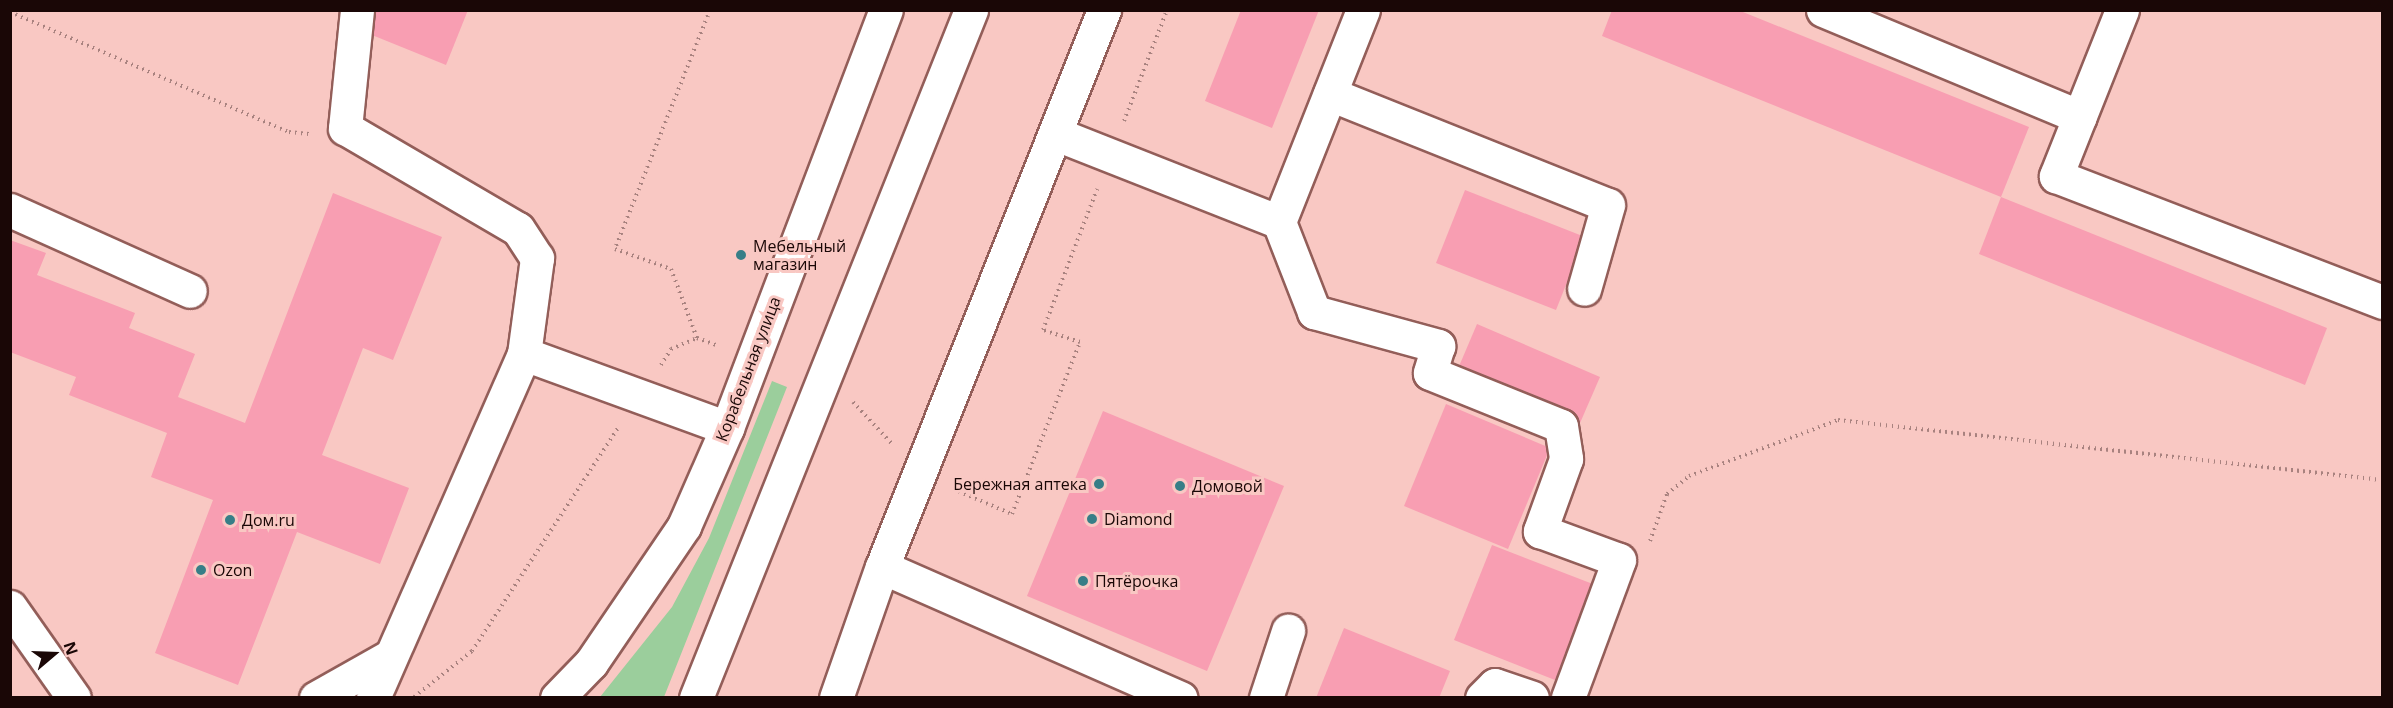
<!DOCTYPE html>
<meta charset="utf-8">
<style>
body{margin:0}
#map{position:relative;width:2393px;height:708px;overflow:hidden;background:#f9c8c3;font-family:"Open Sans",sans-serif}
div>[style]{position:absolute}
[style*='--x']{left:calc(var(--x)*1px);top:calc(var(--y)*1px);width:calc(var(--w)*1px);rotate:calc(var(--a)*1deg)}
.green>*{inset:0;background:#9bce9c}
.building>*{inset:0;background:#f89eb2}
.path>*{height:4px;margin-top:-2px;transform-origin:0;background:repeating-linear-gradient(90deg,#a8827f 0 1.5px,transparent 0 6px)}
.roads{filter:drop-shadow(2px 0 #935e59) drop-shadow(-2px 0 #935e59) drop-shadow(0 2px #935e59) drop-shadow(0 -2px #935e59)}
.minor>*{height:33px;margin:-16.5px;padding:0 16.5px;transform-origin:16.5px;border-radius:16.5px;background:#fff}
.major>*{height:33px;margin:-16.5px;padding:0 16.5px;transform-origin:16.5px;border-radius:16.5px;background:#fff}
.dots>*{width:16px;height:16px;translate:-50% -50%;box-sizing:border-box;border:3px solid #f9c8c3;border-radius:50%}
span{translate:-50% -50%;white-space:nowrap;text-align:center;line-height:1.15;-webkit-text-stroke:6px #f9c8c3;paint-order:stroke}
.poi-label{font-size:16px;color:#1a0706}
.left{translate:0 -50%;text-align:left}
.right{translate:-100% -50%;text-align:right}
.street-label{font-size:16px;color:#1a0706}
.frame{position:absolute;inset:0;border:12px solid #1a0706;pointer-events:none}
.north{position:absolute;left:24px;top:624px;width:60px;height:60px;-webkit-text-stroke:4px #f9c8c3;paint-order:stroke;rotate:71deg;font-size:16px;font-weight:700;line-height:24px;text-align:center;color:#1a0706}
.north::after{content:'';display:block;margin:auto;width:21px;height:27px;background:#1a0706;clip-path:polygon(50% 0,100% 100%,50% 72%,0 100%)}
</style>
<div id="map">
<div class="green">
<div style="clip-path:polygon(772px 381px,787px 387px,664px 697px,600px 697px,672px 607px,709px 538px)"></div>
</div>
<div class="building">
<div style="clip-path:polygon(376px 10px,468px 10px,446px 65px,367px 33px)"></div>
<div style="clip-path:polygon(1241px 10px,1319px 10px,1272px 128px,1205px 101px)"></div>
<div style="clip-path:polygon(1612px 10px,1738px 10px,2029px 127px,2001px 197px,1602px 36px)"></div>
<div style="clip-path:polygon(1465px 190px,1585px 237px,1556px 310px,1436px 263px)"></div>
<div style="clip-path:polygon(333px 193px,442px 237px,393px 360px,363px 348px,322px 455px,409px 488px,380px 564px,297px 532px,238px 685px,155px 653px,213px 500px,151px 477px,167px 433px,69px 395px,76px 377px,10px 352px,10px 240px,46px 253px,37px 275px,135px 313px,129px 328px,195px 354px,178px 397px,245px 423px)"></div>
<div style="clip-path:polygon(2001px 197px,2327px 328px,2305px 385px,1979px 254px)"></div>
<div style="clip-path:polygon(1477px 324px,1600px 377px,1580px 423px,1457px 371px)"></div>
<div style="clip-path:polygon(1446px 404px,1550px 448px,1508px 549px,1404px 506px)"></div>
<div style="clip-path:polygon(1103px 411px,1284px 486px,1207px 671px,1027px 596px)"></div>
<div style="clip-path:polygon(1492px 545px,1598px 586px,1560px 682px,1454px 640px)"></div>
<div style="clip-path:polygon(1344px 628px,1450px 671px,1439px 698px,1316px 698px)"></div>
</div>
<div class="path">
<div style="--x:710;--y:10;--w:257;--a:111.7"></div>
<div style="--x:615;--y:249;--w:59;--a:19.7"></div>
<div style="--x:671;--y:269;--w:74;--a:69.4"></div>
<div style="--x:697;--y:338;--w:23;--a:20"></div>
<div style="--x:10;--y:12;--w:304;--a:23.3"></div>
<div style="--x:289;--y:132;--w:20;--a:6"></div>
<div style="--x:1124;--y:121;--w:119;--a:-68.8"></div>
<div style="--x:661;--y:365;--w:19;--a:-58"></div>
<div style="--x:671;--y:349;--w:28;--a:-23"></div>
<div style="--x:853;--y:402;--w:59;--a:47.1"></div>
<div style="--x:953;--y:489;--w:64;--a:23"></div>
<div style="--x:1012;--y:514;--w:185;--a:-68.4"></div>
<div style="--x:1080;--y:342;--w:39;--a:-162"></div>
<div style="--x:1043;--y:330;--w:151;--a:-69"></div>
<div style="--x:1650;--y:541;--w:50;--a:-70.1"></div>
<div style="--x:1667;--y:494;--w:28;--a:-39"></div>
<div style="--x:1689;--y:476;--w:159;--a:-20.6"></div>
<div style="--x:1838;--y:420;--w:547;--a:6.29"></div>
<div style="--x:414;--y:697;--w:74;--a:-38.4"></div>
<div style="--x:472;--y:651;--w:267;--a:-56.8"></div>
</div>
<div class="roads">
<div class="minor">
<div style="--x:357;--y:10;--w:119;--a:95.8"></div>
<div style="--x:345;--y:128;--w:200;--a:30.3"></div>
<div style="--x:518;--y:229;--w:35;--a:57"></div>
<div style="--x:537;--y:258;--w:97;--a:97.7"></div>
<div style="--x:524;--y:354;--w:376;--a:113.7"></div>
<div style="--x:1823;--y:10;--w:278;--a:22.6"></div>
<div style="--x:2122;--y:10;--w:179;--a:111.7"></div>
<div style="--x:2056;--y:176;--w:350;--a:21.1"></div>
<div style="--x:1330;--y:94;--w:299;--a:21.8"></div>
<div style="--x:1608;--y:205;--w:87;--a:105.9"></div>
<div style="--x:1056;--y:134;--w:240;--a:21.5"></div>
<div style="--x:1279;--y:222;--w:228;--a:-68.4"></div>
<div style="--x:10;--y:210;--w:197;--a:24.2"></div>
<div style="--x:1279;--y:222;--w:97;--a:68.7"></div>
<div style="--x:1314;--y:312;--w:129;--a:15.3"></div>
<div style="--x:1438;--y:346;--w:28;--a:107"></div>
<div style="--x:1430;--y:373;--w:141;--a:22"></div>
<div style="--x:1561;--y:426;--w:33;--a:81"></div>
<div style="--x:1566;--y:459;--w:77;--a:109.9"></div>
<div style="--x:1540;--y:531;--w:84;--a:20.2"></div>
<div style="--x:1619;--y:560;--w:147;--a:110.3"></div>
<div style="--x:524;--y:354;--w:216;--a:20"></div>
<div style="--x:882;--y:567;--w:326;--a:23.7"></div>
<div style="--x:10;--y:607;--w:111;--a:54.9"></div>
<div style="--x:316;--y:698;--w:81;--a:-29.4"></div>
<div style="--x:836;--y:698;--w:139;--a:-70.7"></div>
<div style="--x:882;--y:567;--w:600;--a:-68.27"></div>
<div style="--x:1266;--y:698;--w:71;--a:-71.8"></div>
<div style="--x:1482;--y:698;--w:18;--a:-45"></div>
<div style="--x:1495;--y:685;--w:39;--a:19"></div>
</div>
<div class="major">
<div style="--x:557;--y:698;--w:49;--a:-45.8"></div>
<div style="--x:591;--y:663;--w:166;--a:-55.8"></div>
<div style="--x:684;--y:526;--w:107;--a:-66.3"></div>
<div style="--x:727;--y:428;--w:447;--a:-69.2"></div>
<div style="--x:696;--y:698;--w:741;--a:-68.21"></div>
</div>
</div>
<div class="dots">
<div style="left:741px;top:255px;background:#377e87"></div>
<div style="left:1099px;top:484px;background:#377e87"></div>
<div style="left:1180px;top:486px;background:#377e87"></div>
<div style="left:1092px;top:519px;background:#377e87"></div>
<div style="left:230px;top:520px;background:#377e87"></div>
<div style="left:201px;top:570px;background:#377e87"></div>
<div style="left:1083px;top:581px;background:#377e87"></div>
</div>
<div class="poi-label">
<span class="left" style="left:753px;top:255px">Мебельный<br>магазин</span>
<span class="right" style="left:1087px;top:484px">Бережная аптека</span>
<span class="left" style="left:1192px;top:486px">Домовой</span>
<span class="left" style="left:1104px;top:519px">Diamond</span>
<span class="left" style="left:242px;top:520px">Дом.ru</span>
<span class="left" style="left:213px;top:570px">Ozon</span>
<span class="left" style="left:1095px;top:581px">Пятёрочка</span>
</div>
<div class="street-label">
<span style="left:748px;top:369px;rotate:-69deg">Корабельная улица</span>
</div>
<div class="frame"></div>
<div class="north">N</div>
</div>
